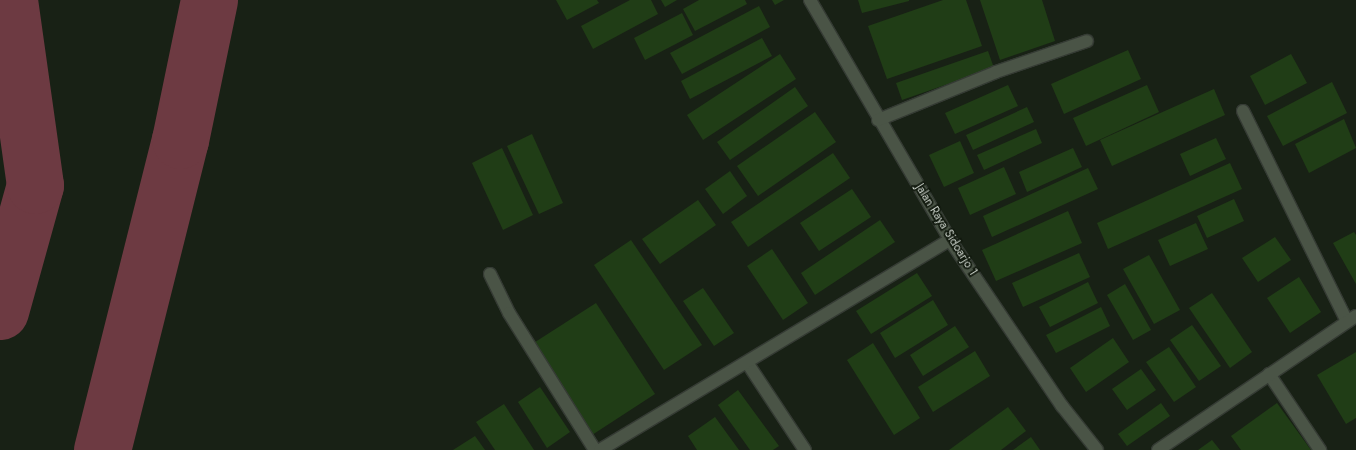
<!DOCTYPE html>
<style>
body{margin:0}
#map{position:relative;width:1356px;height:450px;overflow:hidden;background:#182115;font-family:Jost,sans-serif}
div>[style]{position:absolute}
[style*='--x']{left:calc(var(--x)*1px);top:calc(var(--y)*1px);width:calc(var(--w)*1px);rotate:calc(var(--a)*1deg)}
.river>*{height:57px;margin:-28.5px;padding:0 28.5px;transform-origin:28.5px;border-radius:28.5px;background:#6d3a42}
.building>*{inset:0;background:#203d16}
.roads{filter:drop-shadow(1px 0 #353b34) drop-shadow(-1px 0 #353b34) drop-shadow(0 1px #353b34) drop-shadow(0 -1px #353b34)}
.minor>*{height:12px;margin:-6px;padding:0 6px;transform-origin:6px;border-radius:6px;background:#4a5446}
span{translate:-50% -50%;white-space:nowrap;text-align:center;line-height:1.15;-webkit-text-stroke:3.5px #0f170c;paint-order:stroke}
.street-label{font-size:12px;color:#cfd6ce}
</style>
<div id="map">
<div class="river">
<div style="--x:0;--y:311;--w:131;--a:-74.5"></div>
<div style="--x:35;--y:185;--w:187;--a:-98"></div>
<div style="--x:102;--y:450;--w:320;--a:-75.9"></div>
<div style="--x:180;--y:140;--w:143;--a:-78.3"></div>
</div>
<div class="building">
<div style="clip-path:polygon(556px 0,597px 0,599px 3px,567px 20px)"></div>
<div style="clip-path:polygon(630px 0,651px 0,658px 14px,593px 49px,581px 26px)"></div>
<div style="clip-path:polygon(661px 0,677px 0,665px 7px)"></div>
<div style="clip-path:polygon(699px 0,745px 0,747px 4px,695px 31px,683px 9px)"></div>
<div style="clip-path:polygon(772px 0,784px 0,775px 5px)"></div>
<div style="clip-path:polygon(858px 0,909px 0,909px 1px,862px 13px)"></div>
<div style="clip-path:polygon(943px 0,966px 0,982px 46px,887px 79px,868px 26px)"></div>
<div style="clip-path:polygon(980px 0,1042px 0,1055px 41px,1000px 60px)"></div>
<div style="clip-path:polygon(759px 6px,770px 27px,682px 74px,670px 53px)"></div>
<div style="clip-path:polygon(682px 13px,693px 35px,645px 60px,634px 38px)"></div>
<div style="clip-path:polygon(762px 38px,772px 56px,690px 99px,681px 81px)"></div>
<div style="clip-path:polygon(1128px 50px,1141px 79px,1064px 114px,1051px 84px)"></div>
<div style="clip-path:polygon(988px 51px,994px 68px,902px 100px,896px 83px)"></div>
<div style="clip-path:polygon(780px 54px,796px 79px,703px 140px,687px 115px)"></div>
<div style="clip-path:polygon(1291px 54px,1307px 83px,1265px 105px,1250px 76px)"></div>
<div style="clip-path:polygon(1332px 82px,1347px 113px,1283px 146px,1267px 116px)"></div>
<div style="clip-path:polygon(1008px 85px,1018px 106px,955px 134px,945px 113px)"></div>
<div style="clip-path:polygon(1147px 85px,1159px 112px,1086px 146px,1073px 118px)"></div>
<div style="clip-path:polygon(795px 87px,808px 106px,730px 160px,717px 142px)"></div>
<div style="clip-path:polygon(1214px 89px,1225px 115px,1112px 166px,1100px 140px)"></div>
<div style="clip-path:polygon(1027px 107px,1034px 122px,973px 150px,966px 135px)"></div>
<div style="clip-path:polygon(815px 112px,836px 142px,758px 196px,737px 166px)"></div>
<div style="clip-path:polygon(1344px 119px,1356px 148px,1309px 173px,1295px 144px)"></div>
<div style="clip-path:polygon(1036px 129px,1042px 143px,984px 170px,977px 155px)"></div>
<div style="clip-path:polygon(532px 134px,563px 203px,539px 214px,507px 146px)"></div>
<div style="clip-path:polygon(1216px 138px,1226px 159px,1190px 176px,1180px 154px)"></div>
<div style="clip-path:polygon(960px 141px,974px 173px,944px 187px,929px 155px)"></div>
<div style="clip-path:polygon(502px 148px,533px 215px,503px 230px,472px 163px)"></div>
<div style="clip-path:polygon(1073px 148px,1082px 167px,1027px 192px,1019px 172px)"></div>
<div style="clip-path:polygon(833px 153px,850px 178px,748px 247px,731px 222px)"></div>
<div style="clip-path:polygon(1230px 163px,1242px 189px,1108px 249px,1097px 223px)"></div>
<div style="clip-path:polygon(1004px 167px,1016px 194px,970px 215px,958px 188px)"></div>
<div style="clip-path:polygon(1088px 168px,1098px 189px,992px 237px,983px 216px)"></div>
<div style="clip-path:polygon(730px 171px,747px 196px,723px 214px,705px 189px)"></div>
<div style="clip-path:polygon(852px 189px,871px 217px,819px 251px,800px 223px)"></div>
<div style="clip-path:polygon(1234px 199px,1244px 221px,1207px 238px,1197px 216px)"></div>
<div style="clip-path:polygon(698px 200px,716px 225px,660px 264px,642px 239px)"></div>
<div style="clip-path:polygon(1068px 211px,1082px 243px,996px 281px,982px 250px)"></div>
<div style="clip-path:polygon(880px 220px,895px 242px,815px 295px,801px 273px)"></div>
<div style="clip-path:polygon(1196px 223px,1208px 249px,1170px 266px,1158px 240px)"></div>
<div style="clip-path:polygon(1354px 232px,1356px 235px,1356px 284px,1333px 243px)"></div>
<div style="clip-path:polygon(1275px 237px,1291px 260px,1258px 282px,1242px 258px)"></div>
<div style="clip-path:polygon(631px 240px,702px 345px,664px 370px,594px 265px)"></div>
<div style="clip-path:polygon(772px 249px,808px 303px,783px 320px,747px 266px)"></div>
<div style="clip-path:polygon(1079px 253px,1090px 277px,1023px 307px,1012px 283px)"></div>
<div style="clip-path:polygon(1149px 255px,1180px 310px,1154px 324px,1123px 269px)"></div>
<div style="clip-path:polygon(917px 273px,932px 296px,871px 334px,856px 311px)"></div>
<div style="clip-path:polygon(1299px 277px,1321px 312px,1290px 333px,1267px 298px)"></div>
<div style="clip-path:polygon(1088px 282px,1098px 303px,1050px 327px,1039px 307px)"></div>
<div style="clip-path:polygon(1125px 284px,1151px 330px,1133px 340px,1107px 295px)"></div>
<div style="clip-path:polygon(703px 288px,734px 333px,714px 346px,683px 301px)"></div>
<div style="clip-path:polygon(1212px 293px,1252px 352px,1230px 368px,1189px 308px)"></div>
<div style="clip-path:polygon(933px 300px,948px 325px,895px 358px,880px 333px)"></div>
<div style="clip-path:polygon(596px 303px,655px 394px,592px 435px,532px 344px)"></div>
<div style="clip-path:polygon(1101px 307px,1110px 326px,1056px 353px,1046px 335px)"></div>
<div style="clip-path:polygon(1192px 325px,1221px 366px,1199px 381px,1170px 340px)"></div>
<div style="clip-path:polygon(955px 326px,969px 347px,923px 376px,910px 355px)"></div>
<div style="clip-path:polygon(1113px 338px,1129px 362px,1086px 392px,1070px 368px)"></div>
<div style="clip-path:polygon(873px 343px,920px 418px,894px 435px,847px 360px)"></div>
<div style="clip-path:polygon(1169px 347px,1196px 387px,1174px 402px,1146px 362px)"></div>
<div style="clip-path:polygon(975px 351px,990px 376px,933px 412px,918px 387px)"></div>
<div style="clip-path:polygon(1356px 352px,1356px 418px,1346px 424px,1317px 375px)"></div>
<div style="clip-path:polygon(1141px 369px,1156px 390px,1127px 410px,1112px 389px)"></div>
<div style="clip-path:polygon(540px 387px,570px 432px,547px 448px,518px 402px)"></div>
<div style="clip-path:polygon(738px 390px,779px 446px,773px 450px,750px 450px,718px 405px)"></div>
<div style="clip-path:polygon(1161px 403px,1170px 416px,1127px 446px,1118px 434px)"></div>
<div style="clip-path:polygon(1277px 403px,1311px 450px,1241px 450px,1231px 436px)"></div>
<div style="clip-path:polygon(504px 404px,534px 450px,495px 450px,476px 422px)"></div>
<div style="clip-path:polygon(1008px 407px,1026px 431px,1001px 450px,949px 450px)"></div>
<div style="clip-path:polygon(715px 417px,739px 450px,697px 450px,688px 436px)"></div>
<div style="clip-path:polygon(475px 436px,485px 450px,453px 450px)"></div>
<div style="clip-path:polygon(1031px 437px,1040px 450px,1013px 450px)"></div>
<div style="clip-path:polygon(1212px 440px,1220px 450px,1198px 450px)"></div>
</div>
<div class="roads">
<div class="minor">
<div style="--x:810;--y:0;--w:278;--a:59.7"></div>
<div style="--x:950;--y:240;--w:200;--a:56"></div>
<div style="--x:1062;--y:406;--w:56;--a:51.5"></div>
<div style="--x:1243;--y:111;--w:234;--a:63.7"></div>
<div style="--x:878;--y:120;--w:127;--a:-22.1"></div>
<div style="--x:996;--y:72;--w:96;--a:-18.8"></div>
<div style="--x:490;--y:274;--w:43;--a:64"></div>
<div style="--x:509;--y:313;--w:162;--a:57.9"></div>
<div style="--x:748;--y:364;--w:103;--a:56.5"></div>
<div style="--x:1269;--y:374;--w:92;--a:56.1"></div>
<div style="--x:600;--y:450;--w:408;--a:-31"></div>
<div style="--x:1158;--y:450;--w:239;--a:-34.1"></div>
</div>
</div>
<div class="street-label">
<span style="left:946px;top:230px;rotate:58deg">Jalan Raya Sidoarjo 1</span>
</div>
</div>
